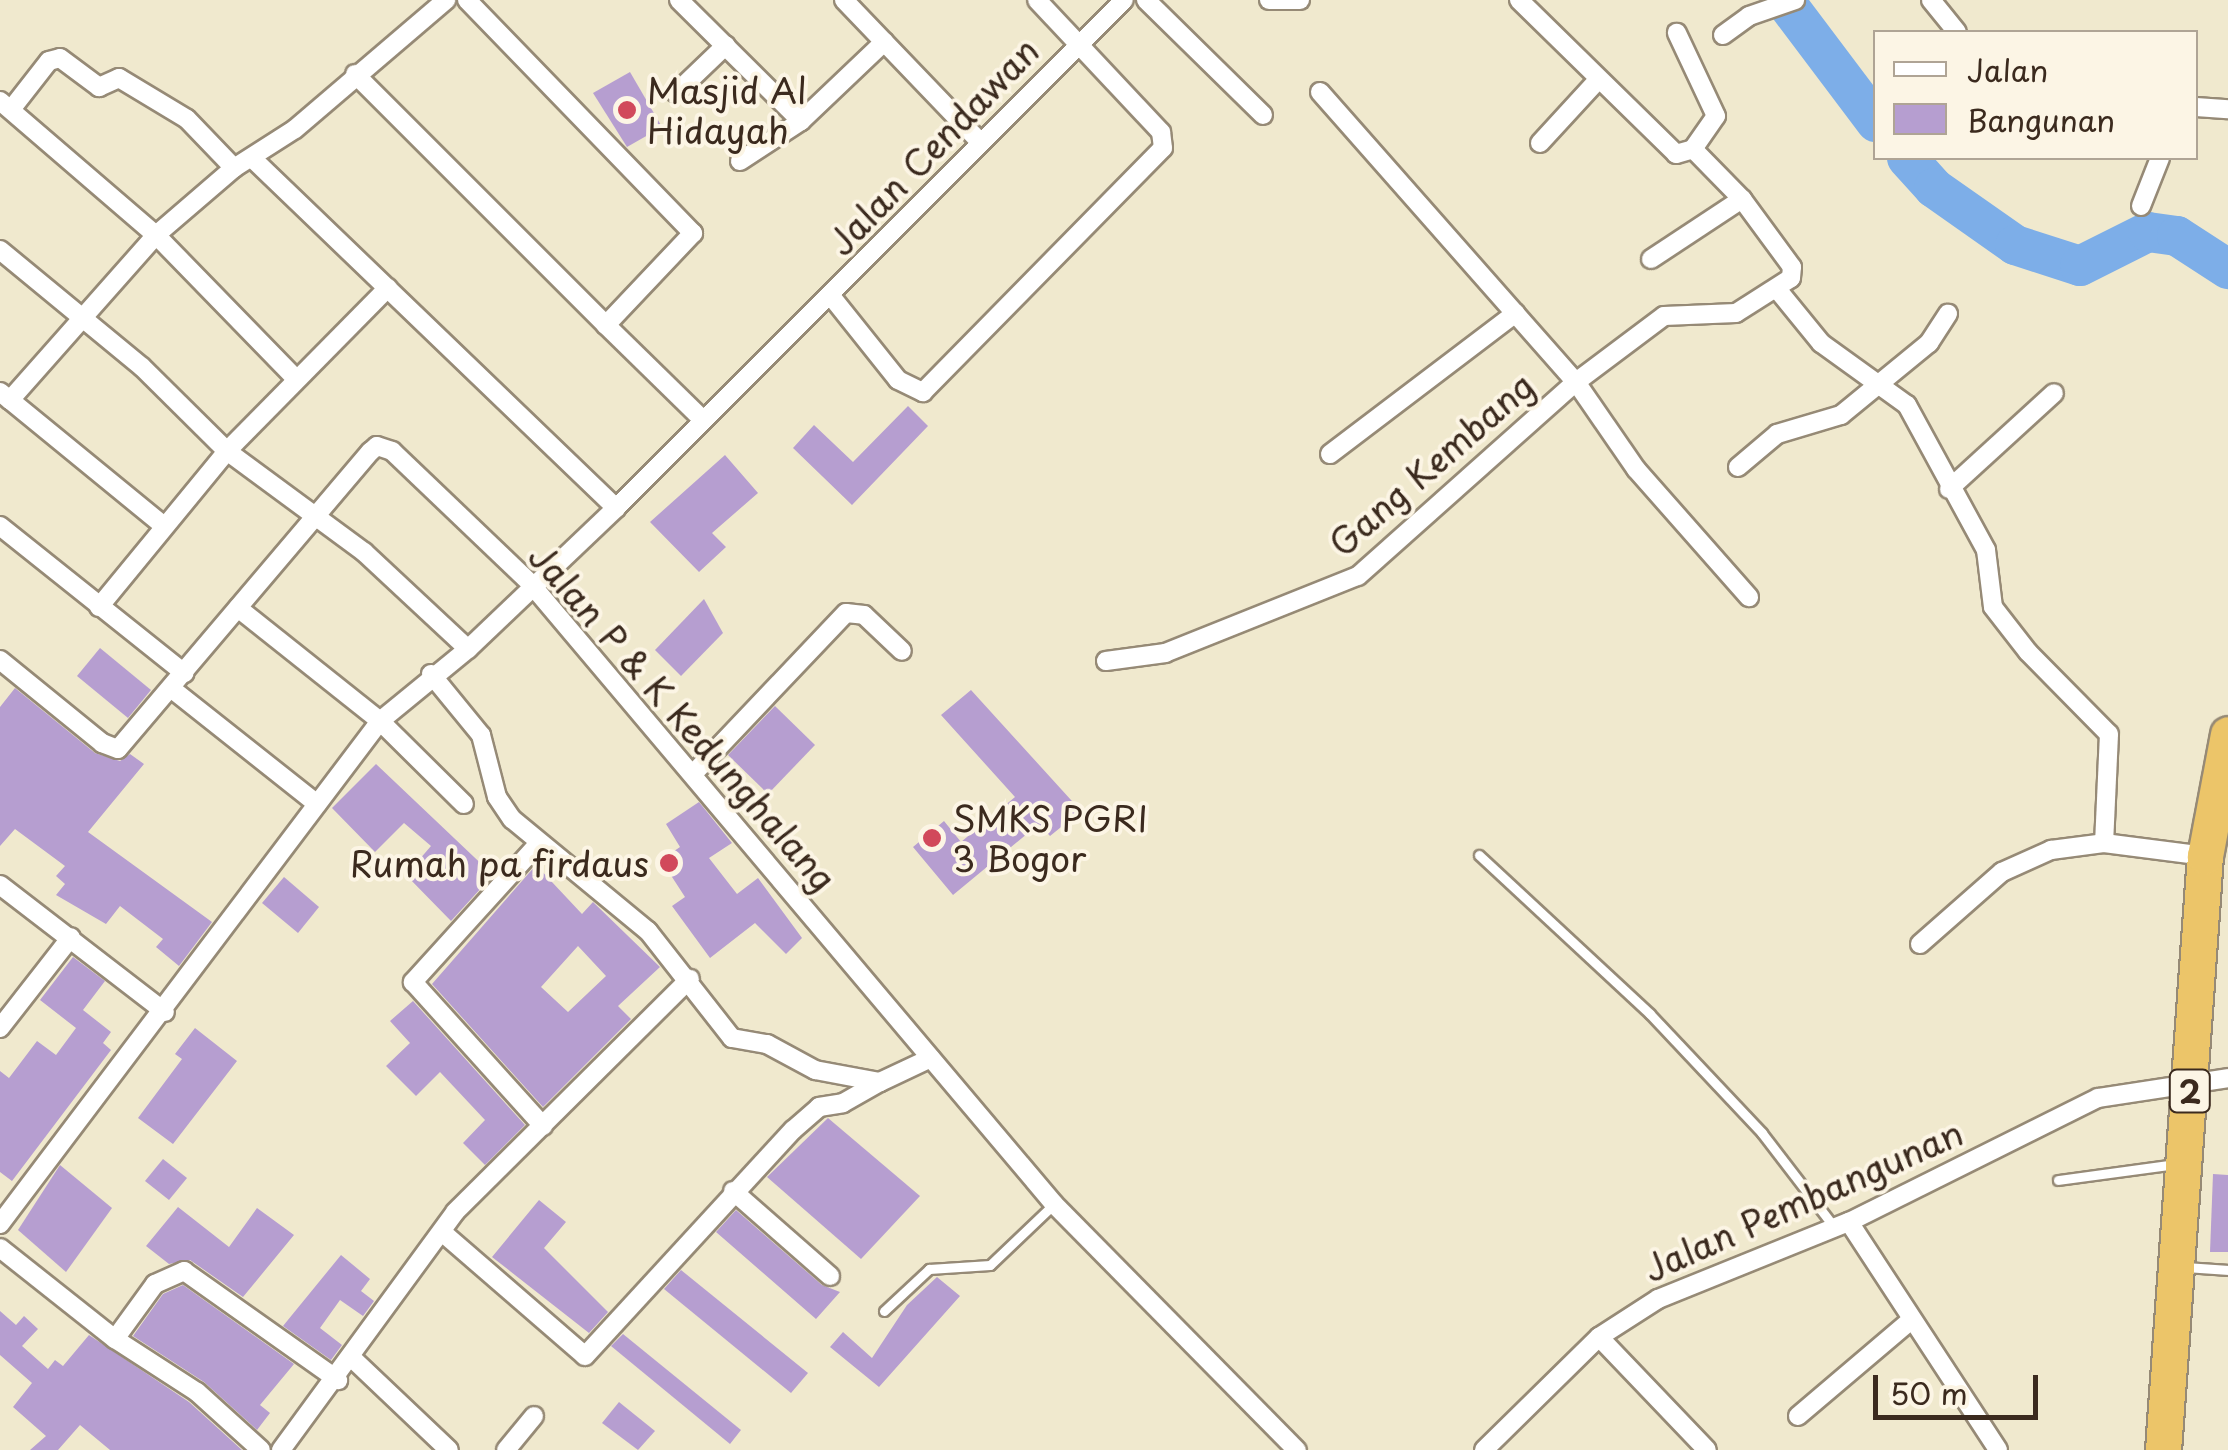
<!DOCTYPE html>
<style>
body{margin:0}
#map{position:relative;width:2228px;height:1450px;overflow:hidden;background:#f0e9ce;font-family:"Playpen Sans",sans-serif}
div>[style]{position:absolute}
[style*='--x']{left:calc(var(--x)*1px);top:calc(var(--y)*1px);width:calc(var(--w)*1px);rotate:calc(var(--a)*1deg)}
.river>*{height:40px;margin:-20px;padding:0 20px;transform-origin:20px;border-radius:20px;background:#7daee8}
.building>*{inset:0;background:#b69ed0}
.roads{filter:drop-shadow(2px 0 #968a76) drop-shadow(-2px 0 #968a76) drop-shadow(0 2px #968a76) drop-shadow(0 -2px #968a76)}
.lane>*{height:9px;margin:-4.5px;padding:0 4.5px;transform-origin:4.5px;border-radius:4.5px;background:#fff}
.street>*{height:18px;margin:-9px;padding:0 9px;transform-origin:9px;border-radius:9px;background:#fff}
.highway>*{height:35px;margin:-17.5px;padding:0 17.5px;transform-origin:17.5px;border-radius:17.5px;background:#ecc569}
.dots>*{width:28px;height:28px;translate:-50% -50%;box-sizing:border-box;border:5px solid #fcf5e5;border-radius:50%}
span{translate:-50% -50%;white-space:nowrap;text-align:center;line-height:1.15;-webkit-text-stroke:8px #fcf5e5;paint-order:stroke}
.shield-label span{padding:2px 8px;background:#fcf5e5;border:2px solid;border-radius:8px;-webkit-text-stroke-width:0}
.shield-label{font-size:32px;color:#3b2a1e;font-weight:700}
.poi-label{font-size:35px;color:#3b2a1e}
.left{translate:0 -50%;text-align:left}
.right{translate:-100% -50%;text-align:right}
.street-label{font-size:35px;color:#3b2a1e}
.legend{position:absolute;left:1873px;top:30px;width:325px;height:130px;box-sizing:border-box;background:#fcf5e5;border:2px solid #afa495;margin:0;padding:12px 18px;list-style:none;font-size:30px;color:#3b2a1e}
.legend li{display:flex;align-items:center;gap:20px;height:50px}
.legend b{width:50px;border:2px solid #afa495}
.scale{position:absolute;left:1873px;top:1375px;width:165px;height:45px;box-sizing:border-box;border:5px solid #3b2a1e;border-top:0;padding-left:12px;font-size:30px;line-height:35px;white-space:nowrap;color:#3b2a1e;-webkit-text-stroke:8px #fcf5e5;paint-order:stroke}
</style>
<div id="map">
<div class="river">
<div style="--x:1784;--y:0;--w:153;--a:53"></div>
<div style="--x:1907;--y:158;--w:40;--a:48"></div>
<div style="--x:1934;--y:188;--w:99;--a:35.1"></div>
<div style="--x:2015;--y:245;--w:68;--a:17.9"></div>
<div style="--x:2080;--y:266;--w:76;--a:-26.6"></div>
<div style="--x:2148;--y:232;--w:29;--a:8"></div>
<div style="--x:2177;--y:236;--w:61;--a:32.9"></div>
</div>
<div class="building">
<div style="clip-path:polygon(630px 72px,662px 127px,627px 147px,593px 93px)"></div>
<div style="clip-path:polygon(908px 406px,928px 426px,852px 505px,793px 448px,814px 425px,853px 462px)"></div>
<div style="clip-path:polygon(725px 455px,758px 493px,712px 533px,726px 547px,699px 572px,650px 522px)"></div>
<div style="clip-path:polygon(704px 599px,723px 633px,681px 676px,655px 650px)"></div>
<div style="clip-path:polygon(100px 648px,151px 690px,128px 718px,77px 676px)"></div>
<div style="clip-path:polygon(15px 688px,95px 753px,120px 761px,130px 754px,144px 764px,88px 832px,212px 922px,179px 966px,156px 947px,163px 939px,120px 906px,106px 924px,56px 895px,65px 884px,56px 876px,65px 866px,15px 829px,0 846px,0 707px)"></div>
<div style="clip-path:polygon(971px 690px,1081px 811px,1050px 836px,1039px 824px,953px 895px,913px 847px,944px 821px,961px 842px,1015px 797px,941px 715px)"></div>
<div style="clip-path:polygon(775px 706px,815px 745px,768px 794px,728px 755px)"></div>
<div style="clip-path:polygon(376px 764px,493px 875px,451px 921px,406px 875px,431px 846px,404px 823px,375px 852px,332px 808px)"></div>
<div style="clip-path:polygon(699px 802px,732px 843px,709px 858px,737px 894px,758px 878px,802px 938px,786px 954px,755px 923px,710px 958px,672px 906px,685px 897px,661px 860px,680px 847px,666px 824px)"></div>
<div style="clip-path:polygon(evenodd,536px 865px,582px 914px,593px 902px,660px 967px,618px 1006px,631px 1019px,543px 1107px,432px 984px,536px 865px,578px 946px,606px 976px,568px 1012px,541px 987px,578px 946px)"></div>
<div style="clip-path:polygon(284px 877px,319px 907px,298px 933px,262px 903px)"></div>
<div style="clip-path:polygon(73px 957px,105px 981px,83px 1010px,111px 1032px,103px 1043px,111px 1050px,12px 1181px,0 1172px,0 1071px,9px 1078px,37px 1041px,56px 1055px,76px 1028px,40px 1000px)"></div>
<div style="clip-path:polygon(413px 1001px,525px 1125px,485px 1165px,463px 1143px,485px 1120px,440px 1072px,416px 1096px,386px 1066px,410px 1043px,390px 1021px)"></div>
<div style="clip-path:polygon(195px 1028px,237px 1061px,173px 1144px,138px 1118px,182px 1059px,175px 1054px)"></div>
<div style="clip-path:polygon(828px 1118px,920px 1196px,861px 1259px,767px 1177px)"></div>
<div style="clip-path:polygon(163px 1159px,187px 1178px,169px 1200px,145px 1181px)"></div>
<div style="clip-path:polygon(60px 1165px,112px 1208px,66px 1272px,18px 1230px)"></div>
<div style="clip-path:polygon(2213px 1174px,2228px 1175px,2228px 1252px,2210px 1252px)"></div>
<div style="clip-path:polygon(539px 1200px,566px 1222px,544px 1248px,608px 1312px,589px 1333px,492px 1257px)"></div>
<div style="clip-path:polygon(178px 1207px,229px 1247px,257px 1208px,294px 1235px,243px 1297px,190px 1260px,169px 1264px,146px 1246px)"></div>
<div style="clip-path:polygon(736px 1210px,822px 1285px,840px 1292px,816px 1319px,716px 1232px)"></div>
<div style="clip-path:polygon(341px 1255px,370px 1279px,361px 1291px,374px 1301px,363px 1316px,340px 1300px,320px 1328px,342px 1345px,331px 1360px,283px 1326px)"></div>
<div style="clip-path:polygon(681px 1270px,808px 1373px,791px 1393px,664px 1289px)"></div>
<div style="clip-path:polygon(937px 1277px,960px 1296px,879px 1387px,830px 1347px,843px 1332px,872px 1358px,907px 1305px)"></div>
<div style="clip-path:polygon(183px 1285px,294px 1364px,260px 1405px,270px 1413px,257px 1430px,204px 1382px,133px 1336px,163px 1294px)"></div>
<div style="clip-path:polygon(0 1311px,16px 1325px,24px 1316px,38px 1329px,22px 1346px,48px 1369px,55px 1360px,63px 1366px,89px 1335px,189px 1402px,242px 1450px,110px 1450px,80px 1425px,58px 1450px,30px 1450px,46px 1436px,13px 1407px,32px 1383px,0 1355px)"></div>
<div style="clip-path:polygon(623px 1334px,741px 1430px,730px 1444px,611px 1346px)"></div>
<div style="clip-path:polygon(619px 1402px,655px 1431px,638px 1450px,602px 1423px)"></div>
</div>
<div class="roads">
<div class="lane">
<div style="--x:1479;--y:855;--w:233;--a:42.9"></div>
<div style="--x:1650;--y:1014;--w:163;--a:46.7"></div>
<div style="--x:1762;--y:1133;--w:120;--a:52.5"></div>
<div style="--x:2058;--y:1180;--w:120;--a:-7.7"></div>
<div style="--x:2186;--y:1267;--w:42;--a:4.1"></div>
<div style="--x:884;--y:1311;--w:62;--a:-43"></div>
<div style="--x:929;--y:1269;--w:61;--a:-3.8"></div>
<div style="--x:990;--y:1265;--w:88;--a:-43.6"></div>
</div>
<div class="street">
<div style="--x:467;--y:0;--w:325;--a:45.9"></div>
<div style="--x:693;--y:233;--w:127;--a:133.4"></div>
<div style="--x:606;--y:325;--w:134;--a:44.4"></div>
<div style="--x:679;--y:0;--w:172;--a:44.8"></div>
<div style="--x:844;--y:0;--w:197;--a:46.2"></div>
<div style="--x:1146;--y:0;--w:164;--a:44.5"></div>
<div style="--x:1269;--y:0;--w:31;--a:0"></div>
<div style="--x:1519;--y:0;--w:220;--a:44.4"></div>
<div style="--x:1676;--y:154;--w:18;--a:-16"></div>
<div style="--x:1693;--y:149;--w:40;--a:-55.1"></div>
<div style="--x:1716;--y:116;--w:92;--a:-115.2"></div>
<div style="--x:1931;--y:0;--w:41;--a:50.9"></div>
<div style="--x:1723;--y:35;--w:32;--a:-36"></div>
<div style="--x:1749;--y:16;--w:49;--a:-19.2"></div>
<div style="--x:355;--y:74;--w:355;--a:45"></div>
<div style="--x:1320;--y:92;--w:387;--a:48.6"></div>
<div style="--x:1576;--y:382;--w:106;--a:55.4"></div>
<div style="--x:1636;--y:469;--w:171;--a:48.6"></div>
<div style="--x:676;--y:93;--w:69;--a:-43.8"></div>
<div style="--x:0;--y:101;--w:206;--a:40.7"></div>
<div style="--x:156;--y:235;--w:201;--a:45.8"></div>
<div style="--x:13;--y:107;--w:58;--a:-52"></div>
<div style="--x:49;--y:61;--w:11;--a:-15"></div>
<div style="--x:60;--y:58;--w:49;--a:36.6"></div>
<div style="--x:99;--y:87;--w:22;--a:-24"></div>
<div style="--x:119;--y:78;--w:79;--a:31.1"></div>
<div style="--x:187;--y:119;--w:68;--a:46.2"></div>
<div style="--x:2196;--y:107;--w:32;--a:4"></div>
<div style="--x:1540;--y:143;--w:86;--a:-47.4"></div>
<div style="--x:253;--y:159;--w:504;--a:43.87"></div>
<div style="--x:740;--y:161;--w:73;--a:-33.3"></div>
<div style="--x:801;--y:121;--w:115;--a:-43.6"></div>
<div style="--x:2141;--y:206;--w:52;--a:-68.4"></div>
<div style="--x:0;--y:250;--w:184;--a:39.5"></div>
<div style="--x:142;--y:367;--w:120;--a:44.7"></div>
<div style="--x:227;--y:451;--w:170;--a:36.4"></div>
<div style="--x:364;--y:552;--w:142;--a:43"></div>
<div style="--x:1651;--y:259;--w:109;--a:-33.4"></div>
<div style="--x:1777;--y:289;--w:70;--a:50.8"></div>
<div style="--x:1821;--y:343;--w:106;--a:35.8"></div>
<div style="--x:1907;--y:405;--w:165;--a:61.4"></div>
<div style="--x:1986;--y:550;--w:57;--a:83"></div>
<div style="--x:1993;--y:607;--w:57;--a:52.1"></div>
<div style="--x:2028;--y:652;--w:115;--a:45.4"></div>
<div style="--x:2109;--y:734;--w:109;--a:92.6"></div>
<div style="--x:831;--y:296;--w:107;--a:51.4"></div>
<div style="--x:898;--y:380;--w:28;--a:26"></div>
<div style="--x:923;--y:392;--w:342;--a:-45.5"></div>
<div style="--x:1163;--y:148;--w:16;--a:-97"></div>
<div style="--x:1161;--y:132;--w:181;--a:-133.2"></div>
<div style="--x:0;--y:392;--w:13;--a:39"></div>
<div style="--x:10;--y:400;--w:220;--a:-48.5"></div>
<div style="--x:156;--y:235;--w:103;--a:-40.7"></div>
<div style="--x:234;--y:168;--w:72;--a:-32.6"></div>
<div style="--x:295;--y:129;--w:199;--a:-40.5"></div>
<div style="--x:10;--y:400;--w:199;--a:39.3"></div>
<div style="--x:1330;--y:454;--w:233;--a:-37.2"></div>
<div style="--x:1738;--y:467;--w:51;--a:-40.2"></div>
<div style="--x:1777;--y:434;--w:67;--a:-16.5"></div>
<div style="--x:1841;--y:415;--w:114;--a:-39.3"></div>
<div style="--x:1929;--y:343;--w:35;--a:-57"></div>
<div style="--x:1949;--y:489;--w:142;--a:-42.4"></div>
<div style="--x:0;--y:526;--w:236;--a:38.6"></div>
<div style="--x:99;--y:607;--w:202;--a:-50.6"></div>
<div style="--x:227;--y:451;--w:229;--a:-45.4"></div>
<div style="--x:238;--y:608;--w:181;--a:38.5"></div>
<div style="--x:380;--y:721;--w:118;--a:44.7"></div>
<div style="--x:0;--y:660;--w:132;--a:39.1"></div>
<div style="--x:102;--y:743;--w:17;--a:21"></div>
<div style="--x:118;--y:749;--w:390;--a:-49.7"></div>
<div style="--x:370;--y:452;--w:9;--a:-41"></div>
<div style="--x:377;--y:446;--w:16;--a:18"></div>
<div style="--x:392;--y:451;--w:192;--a:43.7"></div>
<div style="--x:531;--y:584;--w:811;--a:49.85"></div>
<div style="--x:1054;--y:1204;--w:346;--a:45.4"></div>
<div style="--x:1106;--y:661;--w:60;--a:-7.7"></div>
<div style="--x:1165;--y:653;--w:208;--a:-21.8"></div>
<div style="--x:1358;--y:576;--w:292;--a:-41.7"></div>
<div style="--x:1576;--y:382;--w:110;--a:-36.9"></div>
<div style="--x:1664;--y:316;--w:72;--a:-2.4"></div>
<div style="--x:1736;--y:313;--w:65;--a:-32.5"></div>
<div style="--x:1791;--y:278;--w:11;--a:-85"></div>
<div style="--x:1792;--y:267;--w:84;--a:-126.3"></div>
<div style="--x:1742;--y:199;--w:70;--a:-134.4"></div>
<div style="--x:431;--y:674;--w:79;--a:50.7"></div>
<div style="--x:481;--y:735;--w:64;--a:75.5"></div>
<div style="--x:497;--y:797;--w:27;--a:56"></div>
<div style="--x:512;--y:819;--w:176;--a:39.5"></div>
<div style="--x:648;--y:931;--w:136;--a:51.9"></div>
<div style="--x:732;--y:1038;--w:36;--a:10"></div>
<div style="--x:767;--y:1044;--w:55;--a:28.4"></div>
<div style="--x:815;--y:1070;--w:66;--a:10.5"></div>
<div style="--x:880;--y:1082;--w:56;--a:-25.2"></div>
<div style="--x:172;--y:689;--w:185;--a:38.4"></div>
<div style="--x:693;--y:774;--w:222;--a:-46.5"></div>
<div style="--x:846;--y:613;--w:18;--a:6"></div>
<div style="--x:864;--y:615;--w:52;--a:43.5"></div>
<div style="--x:539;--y:843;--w:188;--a:132.2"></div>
<div style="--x:413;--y:982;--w:194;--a:47.9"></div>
<div style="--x:0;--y:885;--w:208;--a:37.6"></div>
<div style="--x:1920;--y:944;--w:109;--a:-41.3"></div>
<div style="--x:2002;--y:872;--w:54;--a:-24.2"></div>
<div style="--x:2051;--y:850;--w:53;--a:-7.5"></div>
<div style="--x:2104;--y:843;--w:102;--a:7.3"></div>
<div style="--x:0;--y:1028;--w:115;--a:-52"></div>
<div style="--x:733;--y:1191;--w:129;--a:41.2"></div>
<div style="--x:1849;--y:1222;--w:272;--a:56.8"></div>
<div style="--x:0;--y:1224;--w:630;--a:-52.93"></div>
<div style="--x:380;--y:721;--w:114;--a:-39.3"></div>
<div style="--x:468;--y:649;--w:204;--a:-43.6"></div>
<div style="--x:616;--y:508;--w:718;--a:-45"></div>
<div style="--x:442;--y:1232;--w:189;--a:40.9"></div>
<div style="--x:585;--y:1356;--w:307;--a:-47.4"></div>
<div style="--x:793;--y:1130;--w:35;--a:-41"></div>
<div style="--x:819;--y:1107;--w:24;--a:-9"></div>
<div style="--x:843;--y:1103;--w:43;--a:-29.6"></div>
<div style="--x:0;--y:1248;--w:147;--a:38.4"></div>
<div style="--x:115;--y:1339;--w:98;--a:32.9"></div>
<div style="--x:197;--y:1392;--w:86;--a:42.2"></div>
<div style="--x:1599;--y:1337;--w:156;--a:46.3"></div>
<div style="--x:115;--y:1339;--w:68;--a:-54"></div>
<div style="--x:155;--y:1284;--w:32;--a:-24"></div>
<div style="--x:184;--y:1271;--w:189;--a:35.3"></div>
<div style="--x:353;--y:1359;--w:132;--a:43.5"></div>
<div style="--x:1798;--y:1416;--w:145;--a:-40.3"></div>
<div style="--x:281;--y:1450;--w:295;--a:-53.8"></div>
<div style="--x:455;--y:1212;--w:331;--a:-44.8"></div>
<div style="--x:506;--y:1450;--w:44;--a:-50.5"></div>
<div style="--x:1484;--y:1450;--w:161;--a:-44.5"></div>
<div style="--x:1599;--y:1337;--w:70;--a:-32.8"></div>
<div style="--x:1658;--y:1299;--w:206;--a:-22"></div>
<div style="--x:1849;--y:1222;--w:278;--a:-26.5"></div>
<div style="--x:2098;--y:1098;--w:132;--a:-8.7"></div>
</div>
<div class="highway">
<div style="--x:2163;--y:1450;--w:595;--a:-85.96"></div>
<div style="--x:2205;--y:856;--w:124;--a:-79.3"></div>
</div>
</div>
<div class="dots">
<div style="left:627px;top:110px;background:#d1495b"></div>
<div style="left:932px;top:838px;background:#d1495b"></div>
<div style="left:669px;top:863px;background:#d1495b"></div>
</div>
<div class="shield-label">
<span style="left:2190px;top:1091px">2</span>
</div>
<div class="poi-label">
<span class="left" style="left:647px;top:110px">Masjid Al<br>Hidayah</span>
<span class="left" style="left:952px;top:838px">SMKS PGRI<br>3 Bogor</span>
<span class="right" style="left:649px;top:863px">Rumah pa firdaus</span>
</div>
<div class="street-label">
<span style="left:933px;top:146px;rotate:-46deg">Jalan Cendawan</span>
<span style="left:1431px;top:464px;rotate:-41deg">Gang Kembang</span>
<span style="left:683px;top:717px;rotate:49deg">Jalan P &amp; K Kedunghalang</span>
<span style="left:1803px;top:1200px;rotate:-24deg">Jalan Pembangunan</span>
</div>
<ul class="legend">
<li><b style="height:12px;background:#fff"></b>Jalan</li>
<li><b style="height:28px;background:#b69ed0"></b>Bangunan</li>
</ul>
<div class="scale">50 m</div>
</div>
